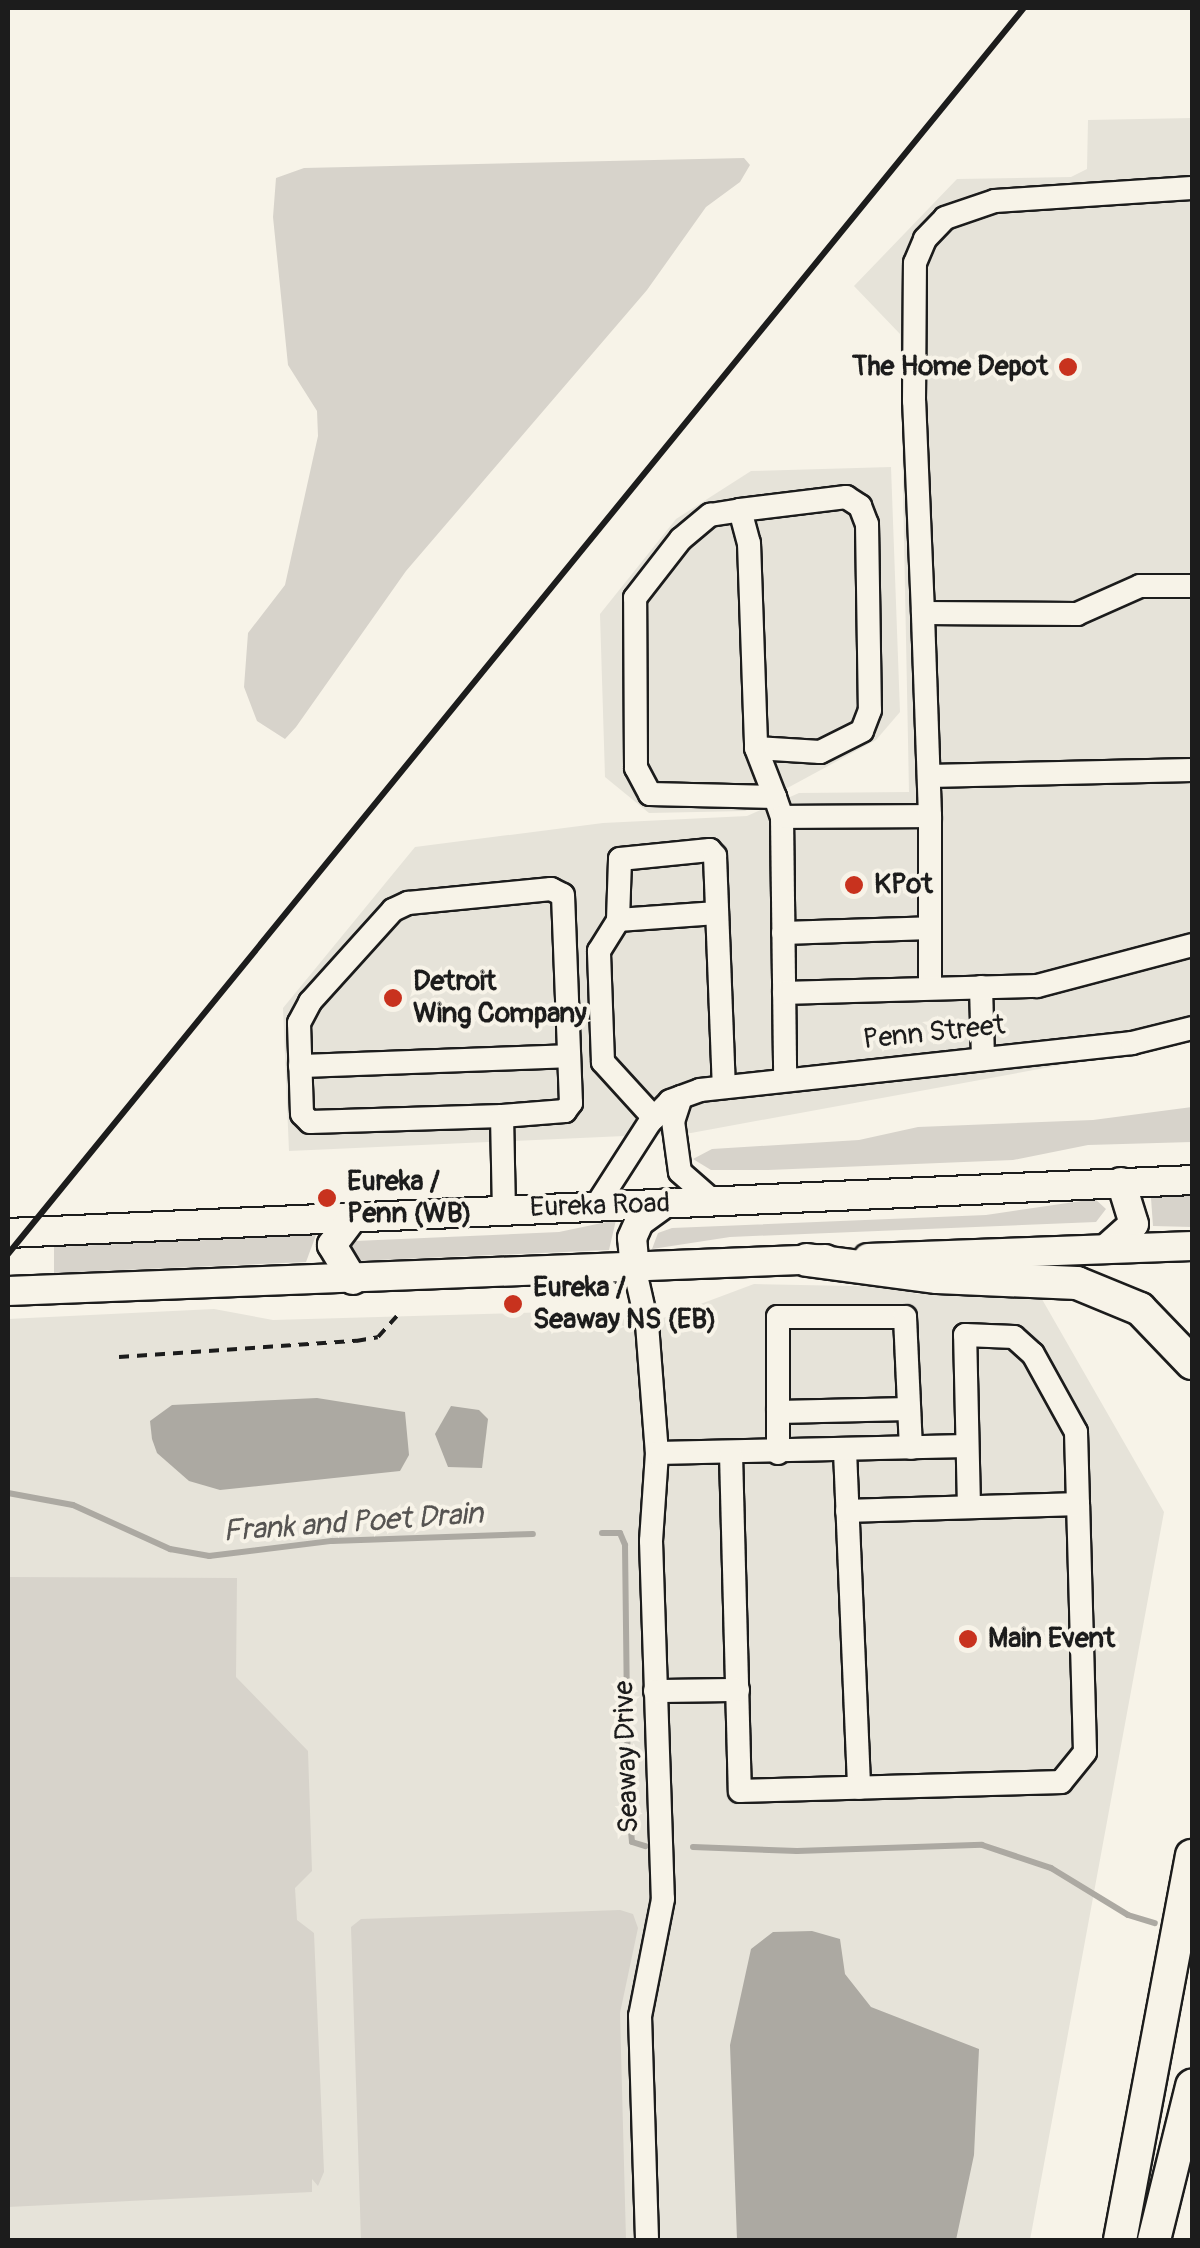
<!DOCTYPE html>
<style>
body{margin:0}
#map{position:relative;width:1200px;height:2248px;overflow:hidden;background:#f7f3e8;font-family:Pangolin,sans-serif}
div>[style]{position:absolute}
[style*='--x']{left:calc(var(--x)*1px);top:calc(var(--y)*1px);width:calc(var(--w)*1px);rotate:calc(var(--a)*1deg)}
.built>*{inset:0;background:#e6e3d9}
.green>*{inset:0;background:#d7d3cb}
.water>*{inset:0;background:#aca9a2}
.stream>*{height:6px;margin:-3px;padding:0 3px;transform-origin:3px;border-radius:3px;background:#aca9a2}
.path>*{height:4px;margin-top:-2px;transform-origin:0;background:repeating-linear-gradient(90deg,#1c1c1c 0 10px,transparent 0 18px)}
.roads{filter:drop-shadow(2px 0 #1c1c1c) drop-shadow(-2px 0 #1c1c1c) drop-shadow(0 2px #1c1c1c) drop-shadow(0 -2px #1c1c1c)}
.minor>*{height:22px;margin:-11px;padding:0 11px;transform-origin:11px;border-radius:11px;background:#f7f3e8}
.major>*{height:28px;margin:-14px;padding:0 14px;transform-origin:14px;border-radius:14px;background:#f7f3e8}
.highway>*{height:32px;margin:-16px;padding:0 16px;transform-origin:16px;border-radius:16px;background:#f7f3e8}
.rail>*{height:6px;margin:-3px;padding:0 3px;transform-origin:3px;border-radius:3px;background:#1c1c1c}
.dots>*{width:28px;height:28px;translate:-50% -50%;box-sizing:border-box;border:5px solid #f7f3e8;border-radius:50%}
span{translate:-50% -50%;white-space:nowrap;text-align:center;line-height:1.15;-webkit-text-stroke:8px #f7f3e8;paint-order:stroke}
.poi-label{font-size:28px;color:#1c1c1c;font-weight:700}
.right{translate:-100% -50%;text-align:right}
.left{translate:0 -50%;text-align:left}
.street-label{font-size:28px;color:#1c1c1c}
.water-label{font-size:30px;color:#565452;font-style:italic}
.frame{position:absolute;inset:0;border:10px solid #1c1c1c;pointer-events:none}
</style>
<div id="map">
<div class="built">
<div style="clip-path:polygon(1192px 118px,1192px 1041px,691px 1133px,289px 1151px,283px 1008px,415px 847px,603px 823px,747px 816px,799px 793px,909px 792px,900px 334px,854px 286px,957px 179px,1071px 177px,1087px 169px,1088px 120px)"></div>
<div style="clip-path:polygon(891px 467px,900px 712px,876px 740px,745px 811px,649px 813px,605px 777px,600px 614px,676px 519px,751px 471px)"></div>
<div style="clip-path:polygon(754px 1284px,903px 1287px,916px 1294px,946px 1287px,1035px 1287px,1164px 1512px,1030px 2240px,8px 2240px,8px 1319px,214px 1309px,273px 1320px,589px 1311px,647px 1324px)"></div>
</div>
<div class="green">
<div style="clip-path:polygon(744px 158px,750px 165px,740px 182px,706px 207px,647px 290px,406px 571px,296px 727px,285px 739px,257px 721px,244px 687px,248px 633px,285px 585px,318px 436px,317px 411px,288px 365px,273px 217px,276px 178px,304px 168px)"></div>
<div style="clip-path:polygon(1192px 1107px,1192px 1142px,1088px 1145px,1013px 1160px,768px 1170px,711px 1170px,693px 1159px,712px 1149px,859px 1140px,918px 1127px,1093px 1120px)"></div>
<div style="clip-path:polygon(1192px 1195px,1192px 1227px,1153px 1226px,1151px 1198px)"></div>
<div style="clip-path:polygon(1095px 1199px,1106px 1209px,1096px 1222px,730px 1237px,652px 1249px,658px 1233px,672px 1228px,986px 1215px)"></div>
<div style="clip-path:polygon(616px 1220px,609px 1250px,356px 1261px,347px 1248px,355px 1241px,559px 1232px)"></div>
<div style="clip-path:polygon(316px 1235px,306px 1262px,54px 1273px,54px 1247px)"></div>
<div style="clip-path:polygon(8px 1577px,237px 1578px,236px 1677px,308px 1751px,312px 1871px,295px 1888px,297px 1920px,314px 1933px,324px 2172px,318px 2186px,312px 2179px,312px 2192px,8px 2207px)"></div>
<div style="clip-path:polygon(620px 1910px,633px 1914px,638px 1928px,620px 2013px,626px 2240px,361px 2240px,351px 1927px,361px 1919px)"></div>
</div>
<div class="water">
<div style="clip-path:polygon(317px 1398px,405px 1412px,409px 1455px,400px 1471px,220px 1490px,189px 1481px,157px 1453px,152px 1439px,150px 1421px,172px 1405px)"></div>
<div style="clip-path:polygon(451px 1406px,479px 1410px,488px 1419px,482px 1468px,448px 1467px,435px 1434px)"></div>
<div style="clip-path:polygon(812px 1931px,840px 1939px,845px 1974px,871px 2007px,979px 2049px,974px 2155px,956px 2240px,737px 2240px,730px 2045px,751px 1949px,773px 1932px)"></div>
</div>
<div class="stream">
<div style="--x:8;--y:1493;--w:66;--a:10.5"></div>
<div style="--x:73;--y:1505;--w:107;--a:24.4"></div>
<div style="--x:170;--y:1549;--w:40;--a:10"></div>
<div style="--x:209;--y:1556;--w:124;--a:-7"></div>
<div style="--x:332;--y:1541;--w:201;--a:-2"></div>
<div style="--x:602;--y:1533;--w:18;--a:0"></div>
<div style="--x:620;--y:1533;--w:13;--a:67"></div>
<div style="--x:625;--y:1545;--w:254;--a:89.3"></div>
<div style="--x:628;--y:1799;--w:43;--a:84.7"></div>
<div style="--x:632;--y:1842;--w:14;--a:17"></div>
<div style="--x:693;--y:1847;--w:104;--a:2.2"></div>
<div style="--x:797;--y:1851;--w:185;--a:-1.9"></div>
<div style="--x:982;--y:1845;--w:73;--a:18.4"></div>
<div style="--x:1051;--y:1868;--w:90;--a:31.4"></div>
<div style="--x:1128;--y:1915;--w:28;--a:17"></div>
</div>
<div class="path">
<div style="--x:119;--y:1357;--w:238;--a:-3.9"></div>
<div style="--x:356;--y:1341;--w:22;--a:-10"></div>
<div style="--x:378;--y:1337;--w:28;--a:-48"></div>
</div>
<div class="roads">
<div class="minor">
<div style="--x:740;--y:510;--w:107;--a:-7"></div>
<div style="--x:846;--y:497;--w:17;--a:33"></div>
<div style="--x:860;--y:506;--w:19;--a:69"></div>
<div style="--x:867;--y:524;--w:186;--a:89.1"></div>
<div style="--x:870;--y:710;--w:22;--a:111"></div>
<div style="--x:862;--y:731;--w:47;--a:153.4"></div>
<div style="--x:820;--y:752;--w:64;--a:-176.4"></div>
<div style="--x:923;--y:613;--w:212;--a:-92.4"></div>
<div style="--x:914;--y:401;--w:138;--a:-89.6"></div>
<div style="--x:915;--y:263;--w:26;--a:-67"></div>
<div style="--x:925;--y:239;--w:29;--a:-46"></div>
<div style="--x:945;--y:218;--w:53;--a:-18.8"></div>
<div style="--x:995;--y:201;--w:197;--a:-3.8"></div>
<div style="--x:929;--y:776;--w:263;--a:-1.3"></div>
<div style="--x:775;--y:797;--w:125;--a:-178.6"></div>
<div style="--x:650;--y:794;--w:30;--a:-118"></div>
<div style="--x:636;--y:768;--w:170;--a:-90.3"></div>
<div style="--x:635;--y:598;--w:75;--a:-52.1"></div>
<div style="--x:681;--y:539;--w:38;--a:-40"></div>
<div style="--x:710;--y:515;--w:30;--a:-9"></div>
<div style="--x:740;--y:510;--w:34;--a:75"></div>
<div style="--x:749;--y:543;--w:205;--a:88"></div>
<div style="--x:756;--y:748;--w:53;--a:68.8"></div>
<div style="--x:775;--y:797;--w:21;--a:71"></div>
<div style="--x:782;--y:817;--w:261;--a:89.3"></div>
<div style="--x:782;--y:817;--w:148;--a:-0.4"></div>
<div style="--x:930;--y:816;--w:203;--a:-92"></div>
<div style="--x:923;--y:613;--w:154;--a:0.4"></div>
<div style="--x:1077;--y:614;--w:69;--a:-24"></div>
<div style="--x:1140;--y:586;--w:52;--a:0"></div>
<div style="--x:618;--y:920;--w:99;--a:-4"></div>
<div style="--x:783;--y:933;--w:147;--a:-1.9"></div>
<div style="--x:930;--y:987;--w:171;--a:-90"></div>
<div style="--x:981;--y:987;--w:72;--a:88.4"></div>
<div style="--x:784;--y:993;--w:253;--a:-1.6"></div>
<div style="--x:1037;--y:986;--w:160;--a:-14.8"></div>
<div style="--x:300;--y:1066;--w:269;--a:-2.1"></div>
<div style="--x:681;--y:1097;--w:25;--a:108"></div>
<div style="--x:673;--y:1121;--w:51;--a:82.2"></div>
<div style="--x:680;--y:1172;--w:44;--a:41.3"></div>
<div style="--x:502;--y:1116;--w:192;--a:178.2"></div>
<div style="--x:310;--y:1122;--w:11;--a:-135"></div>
<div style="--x:302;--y:1114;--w:91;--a:-91.9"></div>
<div style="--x:299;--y:1023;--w:24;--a:-62"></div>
<div style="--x:310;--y:1002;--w:124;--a:-47.9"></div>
<div style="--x:393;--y:910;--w:17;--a:-25"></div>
<div style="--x:408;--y:903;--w:144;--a:-5.6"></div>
<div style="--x:551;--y:889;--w:13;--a:27"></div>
<div style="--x:563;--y:895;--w:208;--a:87.8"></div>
<div style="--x:571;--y:1103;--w:10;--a:127"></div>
<div style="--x:565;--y:1111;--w:63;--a:175.5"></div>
<div style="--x:502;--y:1116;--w:93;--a:88.8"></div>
<div style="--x:654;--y:1118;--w:76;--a:-132.3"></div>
<div style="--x:603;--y:1062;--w:111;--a:-92.1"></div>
<div style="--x:599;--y:951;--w:36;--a:-58"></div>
<div style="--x:618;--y:920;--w:61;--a:-88.1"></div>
<div style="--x:620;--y:859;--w:90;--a:-5.7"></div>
<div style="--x:710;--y:850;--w:8;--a:50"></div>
<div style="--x:715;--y:856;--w:230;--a:87.8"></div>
<div style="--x:596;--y:1206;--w:100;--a:-57.3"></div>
<div style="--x:650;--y:1122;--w:29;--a:-46"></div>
<div style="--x:670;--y:1101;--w:32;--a:-20"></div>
<div style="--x:700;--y:1090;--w:435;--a:-6.2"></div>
<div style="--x:1132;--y:1043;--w:62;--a:-14"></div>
<div style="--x:635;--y:1271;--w:54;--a:77.2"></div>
<div style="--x:647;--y:1324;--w:129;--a:85.6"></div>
<div style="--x:657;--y:1453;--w:88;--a:93.9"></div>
<div style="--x:651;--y:1541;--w:358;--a:88.1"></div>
<div style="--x:663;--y:1899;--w:119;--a:101.1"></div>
<div style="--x:640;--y:2016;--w:224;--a:88.2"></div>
<div style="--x:778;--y:1412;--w:131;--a:-1.3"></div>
<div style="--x:845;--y:1451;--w:337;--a:87.6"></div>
<div style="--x:657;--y:1453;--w:310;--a:-1.3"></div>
<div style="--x:778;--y:1453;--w:136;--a:-90"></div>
<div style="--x:778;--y:1317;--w:127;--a:0"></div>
<div style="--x:905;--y:1317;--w:131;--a:87.4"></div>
<div style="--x:731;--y:1454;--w:337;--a:88.5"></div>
<div style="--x:740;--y:1791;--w:321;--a:-1.6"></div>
<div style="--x:1061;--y:1782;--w:38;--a:-51"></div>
<div style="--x:1085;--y:1752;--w:248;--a:-91.6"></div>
<div style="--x:1078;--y:1504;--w:231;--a:178.3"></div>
<div style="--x:969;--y:1507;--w:172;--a:-91.3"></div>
<div style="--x:965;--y:1335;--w:49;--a:2.3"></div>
<div style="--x:1014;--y:1337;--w:25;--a:42"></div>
<div style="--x:1033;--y:1354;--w:89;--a:61.1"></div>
<div style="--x:1076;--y:1432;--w:72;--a:88.4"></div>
<div style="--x:655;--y:1691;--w:83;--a:-0.7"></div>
</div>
<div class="major">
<div style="--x:8;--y:1233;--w:1185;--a:-2.56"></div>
<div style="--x:1107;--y:1248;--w:36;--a:-42"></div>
<div style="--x:1134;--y:1224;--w:44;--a:-107.2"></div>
<div style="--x:868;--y:1258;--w:324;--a:-2.1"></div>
<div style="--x:635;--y:1271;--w:33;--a:-95"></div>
<div style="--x:632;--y:1238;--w:17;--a:-66"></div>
<div style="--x:639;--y:1222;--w:32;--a:-36"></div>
<div style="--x:353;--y:1280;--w:41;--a:-121"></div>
<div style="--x:332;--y:1245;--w:36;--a:-53"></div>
<div style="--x:8;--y:1291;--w:818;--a:-2.24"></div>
</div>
<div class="highway">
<div style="--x:807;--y:1260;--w:131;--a:7.5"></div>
<div style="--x:937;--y:1277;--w:140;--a:2.5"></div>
<div style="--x:1077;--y:1283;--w:68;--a:22.4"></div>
<div style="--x:1140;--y:1309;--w:75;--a:46.1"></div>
<div style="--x:1120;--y:2240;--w:391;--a:-79.4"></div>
<div style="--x:1154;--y:2240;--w:159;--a:-76.1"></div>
</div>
</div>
<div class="rail">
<div style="--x:8;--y:1254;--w:1608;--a:-50.81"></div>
</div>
<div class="dots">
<div style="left:1068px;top:367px;background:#c8321e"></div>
<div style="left:854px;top:885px;background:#c8321e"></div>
<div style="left:393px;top:998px;background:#c8321e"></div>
<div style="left:327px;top:1198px;background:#c8321e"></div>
<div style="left:513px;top:1304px;background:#c8321e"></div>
<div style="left:968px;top:1639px;background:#c8321e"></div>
</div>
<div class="poi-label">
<span class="right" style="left:1048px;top:367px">The Home Depot</span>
<span class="left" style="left:874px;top:885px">KPot</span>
<span class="left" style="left:413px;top:998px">Detroit<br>Wing Company</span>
<span class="left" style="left:347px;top:1198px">Eureka /<br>Penn (WB)</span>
<span class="left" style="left:533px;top:1304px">Eureka /<br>Seaway NS (EB)</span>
<span class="left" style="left:988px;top:1639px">Main Event</span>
</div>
<div class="street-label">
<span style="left:934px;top:1033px;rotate:-6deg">Penn Street</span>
<span style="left:600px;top:1206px;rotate:-2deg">Eureka Road</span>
<span style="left:627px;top:1757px;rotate:-92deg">Seaway Drive</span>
</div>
<div class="water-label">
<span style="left:353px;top:1523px;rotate:-4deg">Frank and Poet Drain</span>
</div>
<div class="frame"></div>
</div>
